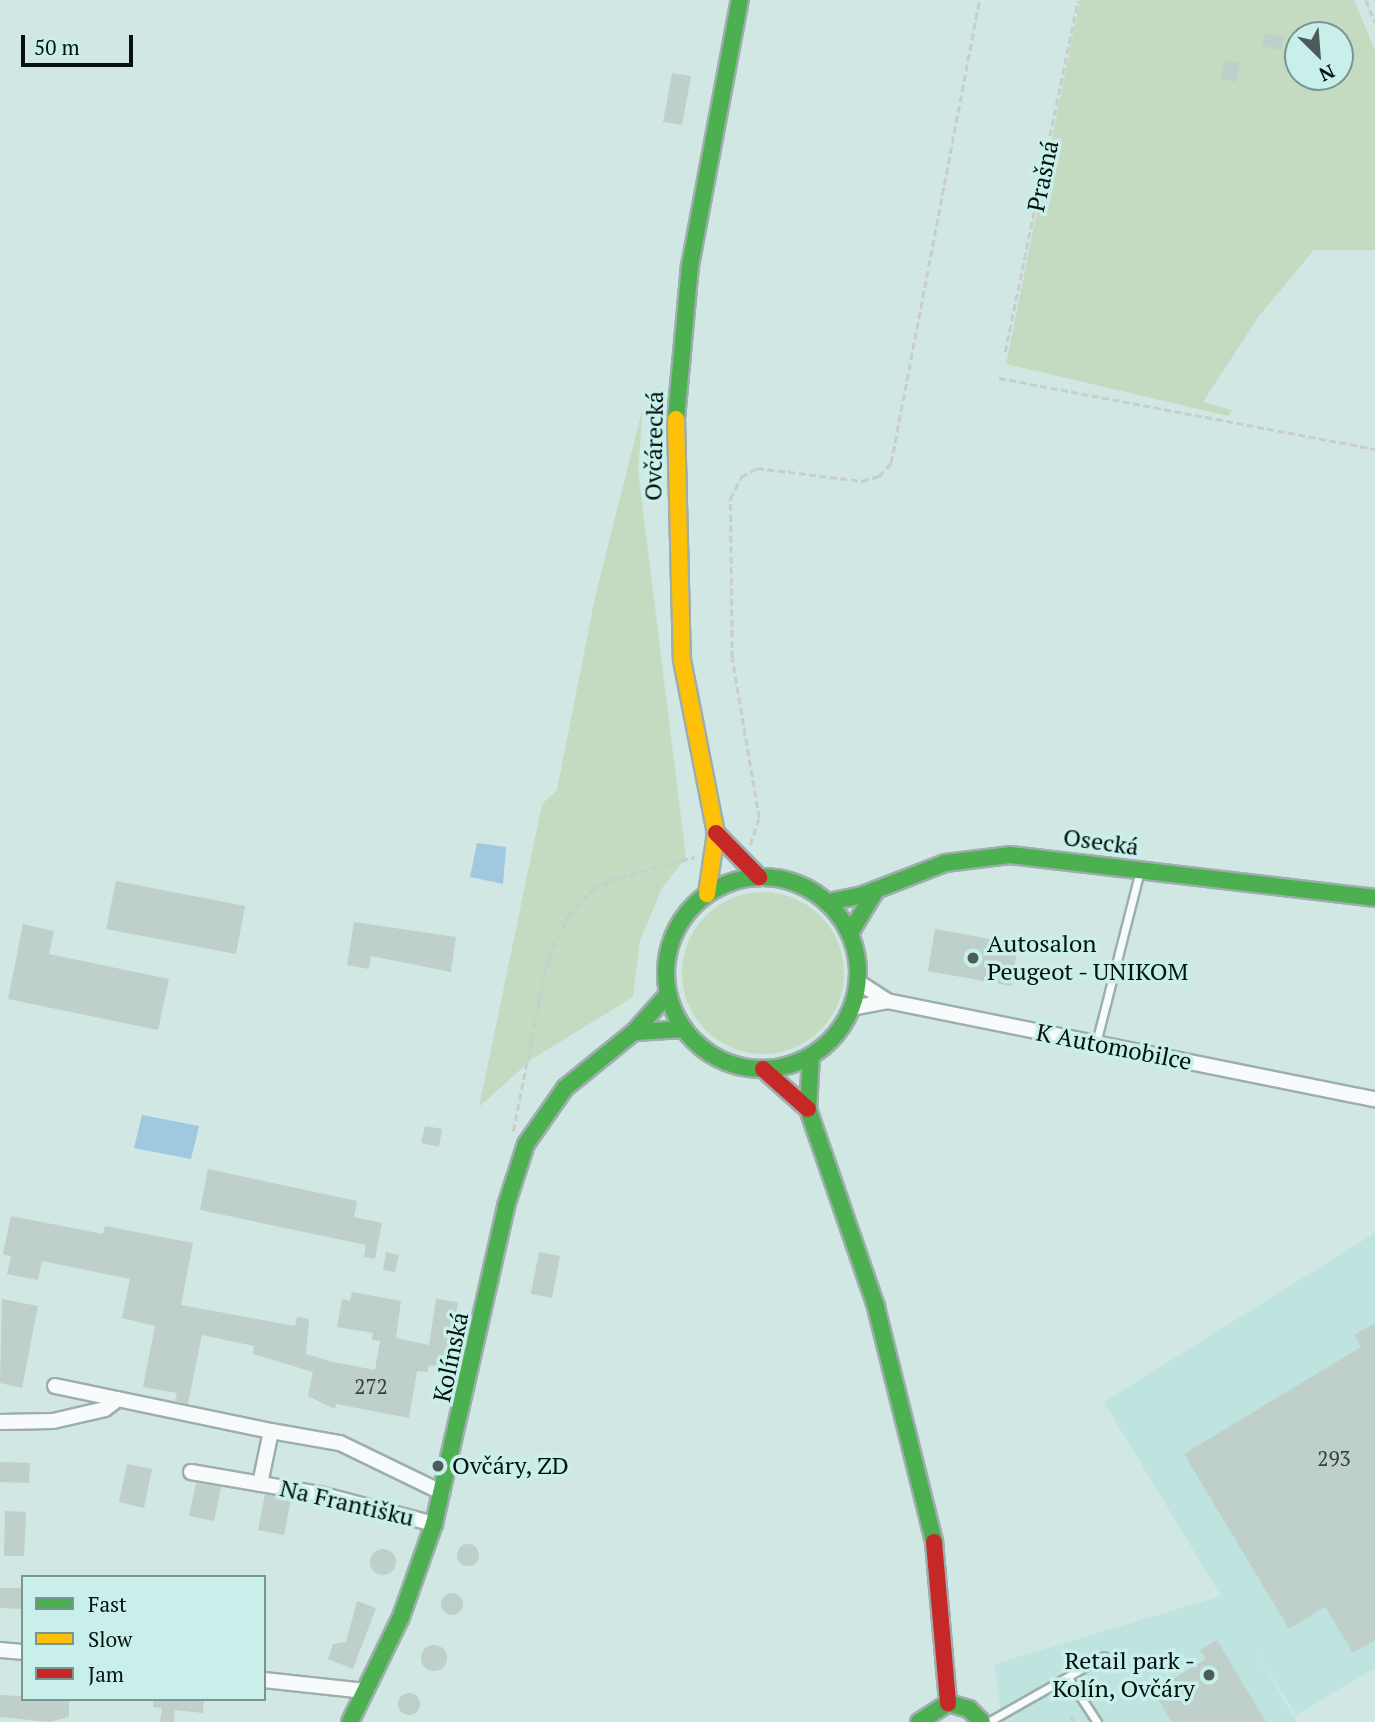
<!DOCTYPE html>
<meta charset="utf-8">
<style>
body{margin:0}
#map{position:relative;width:1375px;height:1722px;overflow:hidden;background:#d1e7e4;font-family:"PT Serif",serif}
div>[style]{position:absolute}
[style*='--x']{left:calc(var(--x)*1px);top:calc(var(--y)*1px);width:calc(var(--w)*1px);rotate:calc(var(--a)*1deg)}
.built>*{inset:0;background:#bfe3de}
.green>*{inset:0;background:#c4dbc1}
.round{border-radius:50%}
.water>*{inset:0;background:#a0c8e0}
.building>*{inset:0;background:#bfcfca}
.path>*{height:2.5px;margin-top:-1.25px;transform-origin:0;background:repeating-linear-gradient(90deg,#c7cecc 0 7px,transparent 0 10.5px)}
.roads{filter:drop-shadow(2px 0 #9daeac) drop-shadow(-2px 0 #9daeac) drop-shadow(0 2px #9daeac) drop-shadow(0 -2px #9daeac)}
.lane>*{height:7px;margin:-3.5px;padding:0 3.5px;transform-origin:3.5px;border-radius:3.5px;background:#f8fbfb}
.street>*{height:14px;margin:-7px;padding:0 7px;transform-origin:7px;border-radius:7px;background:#f8fbfb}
.fast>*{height:16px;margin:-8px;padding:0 8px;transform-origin:8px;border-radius:8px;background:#4caf50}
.fast>.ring{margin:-8px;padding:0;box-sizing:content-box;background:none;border:16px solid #4caf50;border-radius:50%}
.slow>*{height:16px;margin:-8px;padding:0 8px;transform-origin:8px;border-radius:8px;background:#ffc107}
.jam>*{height:16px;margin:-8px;padding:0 8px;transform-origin:8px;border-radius:8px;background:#c62828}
.dots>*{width:19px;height:19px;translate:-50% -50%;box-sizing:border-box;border:4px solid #c9efea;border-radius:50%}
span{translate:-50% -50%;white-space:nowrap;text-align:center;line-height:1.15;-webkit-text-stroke:7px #c9efea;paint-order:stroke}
.number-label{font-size:21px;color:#34423f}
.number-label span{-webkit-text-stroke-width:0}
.street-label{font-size:24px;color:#04110f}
.poi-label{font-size:24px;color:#04110f}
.left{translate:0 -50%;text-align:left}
.right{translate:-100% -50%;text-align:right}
.legend{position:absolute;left:21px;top:1575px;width:245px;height:126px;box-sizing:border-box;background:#c9efea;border:2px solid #7a9692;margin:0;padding:9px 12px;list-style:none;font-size:21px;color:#04110f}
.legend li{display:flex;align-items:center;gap:14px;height:35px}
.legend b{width:35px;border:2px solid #7a9692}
.north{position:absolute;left:1284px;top:21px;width:70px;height:70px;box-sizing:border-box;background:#c9efea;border:2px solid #7a9692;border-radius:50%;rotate:155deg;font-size:19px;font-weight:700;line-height:28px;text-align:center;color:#04110f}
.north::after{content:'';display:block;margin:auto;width:24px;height:32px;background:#4c5c5a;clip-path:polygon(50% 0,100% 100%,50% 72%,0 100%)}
.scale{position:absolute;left:21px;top:35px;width:112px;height:32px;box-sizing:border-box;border:4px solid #04110f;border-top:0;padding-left:9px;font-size:21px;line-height:24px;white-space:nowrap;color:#04110f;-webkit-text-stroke:5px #c9efea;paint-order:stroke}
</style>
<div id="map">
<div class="built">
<div style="clip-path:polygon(1375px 1233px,1375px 1668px,1296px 1715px,1250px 1643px,1297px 1722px,1002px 1722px,995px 1664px,1221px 1596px,1104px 1402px)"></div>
</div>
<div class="green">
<div style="clip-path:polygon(evenodd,1080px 0,1354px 0,1375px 50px,1375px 250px,1314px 250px,1259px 316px,1203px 402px,1232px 410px,1228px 416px,1006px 364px,1080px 0,1298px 35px,1340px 35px,1340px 77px,1298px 77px,1298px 35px)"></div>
<div style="clip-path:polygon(643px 407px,638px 470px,686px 858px,662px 888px,640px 940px,633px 997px,532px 1059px,479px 1107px,542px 804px,557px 790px,595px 597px)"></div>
<div class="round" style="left:682px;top:892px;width:162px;height:162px"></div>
</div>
<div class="water">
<div style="clip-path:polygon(477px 843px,506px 847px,503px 884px,470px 877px)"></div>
<div style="clip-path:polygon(142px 1115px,199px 1126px,191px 1159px,134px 1148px)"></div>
</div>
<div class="building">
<div style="clip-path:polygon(1264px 33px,1284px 37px,1281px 50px,1262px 46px)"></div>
<div style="clip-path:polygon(1224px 60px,1240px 63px,1236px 82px,1221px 79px)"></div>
<div style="clip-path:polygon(672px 73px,691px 76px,682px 125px,663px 122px)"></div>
<div style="clip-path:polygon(116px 881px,245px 906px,236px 954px,106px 929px)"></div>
<div style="clip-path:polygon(354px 922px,456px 937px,451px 972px,371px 956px,369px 969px,347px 965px)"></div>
<div style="clip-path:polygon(23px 924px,54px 931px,49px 954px,169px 979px,158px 1030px,8px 999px)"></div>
<div style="clip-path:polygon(935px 929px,1018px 944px,1011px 986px,928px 971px)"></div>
<div style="clip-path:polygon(425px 1126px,442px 1129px,439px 1147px,421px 1143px)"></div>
<div style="clip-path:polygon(208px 1169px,357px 1201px,354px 1217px,382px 1223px,375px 1259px,364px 1257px,366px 1245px,200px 1210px)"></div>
<div style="clip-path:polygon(11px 1216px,103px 1234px,105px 1226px,193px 1243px,181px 1305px,295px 1326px,297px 1317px,309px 1319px,306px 1354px,333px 1362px,375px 1370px,380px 1341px,372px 1340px,373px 1333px,337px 1327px,342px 1299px,350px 1301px,352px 1292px,401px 1301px,396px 1338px,429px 1345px,436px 1299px,458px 1302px,448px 1369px,429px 1365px,427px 1372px,417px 1371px,409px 1418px,336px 1404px,335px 1409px,308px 1396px,313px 1372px,253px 1354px,254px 1346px,202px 1335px,188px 1404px,175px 1401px,177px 1393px,143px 1387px,155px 1326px,122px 1318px,130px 1279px,42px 1261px,38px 1280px,7px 1274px,11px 1256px,3px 1254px)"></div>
<div style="clip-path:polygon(386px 1252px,399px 1255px,395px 1272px,383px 1270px)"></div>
<div style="clip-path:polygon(539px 1252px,560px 1256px,552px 1298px,531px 1294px)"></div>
<div style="clip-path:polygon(2px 1299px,38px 1306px,22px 1388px,0 1383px)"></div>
<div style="clip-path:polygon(1375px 1323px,1375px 1640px,1353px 1653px,1325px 1607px,1289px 1629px,1184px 1454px,1361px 1347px,1354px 1335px)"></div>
<div style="clip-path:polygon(0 1462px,30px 1463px,29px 1483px,0 1482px)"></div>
<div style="clip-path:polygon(127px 1464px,152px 1469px,144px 1508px,119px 1502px)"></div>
<div style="clip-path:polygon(196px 1483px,221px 1487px,214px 1521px,189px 1516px)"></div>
<div style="clip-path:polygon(265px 1494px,291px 1499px,284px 1535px,258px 1530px)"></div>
<div style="clip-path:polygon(5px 1511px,26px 1512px,24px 1556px,4px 1556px)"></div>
<div class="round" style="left:457px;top:1544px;width:22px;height:22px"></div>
<div class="round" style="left:370px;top:1549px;width:26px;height:26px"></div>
<div style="clip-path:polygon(0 1588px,23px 1588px,23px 1609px,0 1608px)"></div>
<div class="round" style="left:441px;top:1593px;width:22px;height:22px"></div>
<div style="clip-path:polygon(357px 1601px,376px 1608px,353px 1669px,328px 1659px,333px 1644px,346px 1642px)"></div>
<div style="clip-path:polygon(1217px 1640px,1266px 1722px,1172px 1722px,1153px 1691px,1206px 1659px,1200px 1650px)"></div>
<div class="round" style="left:421px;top:1645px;width:26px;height:26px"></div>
<div class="round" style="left:398px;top:1693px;width:22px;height:22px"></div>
<div style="clip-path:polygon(0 1695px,69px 1699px,69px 1717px,50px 1722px,0 1717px)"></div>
<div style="clip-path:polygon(154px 1699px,204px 1699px,203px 1713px,175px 1710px,174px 1722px,160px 1722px,162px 1708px,153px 1707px)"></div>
</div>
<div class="path">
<div style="--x:1366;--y:0;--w:24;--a:68"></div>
<div style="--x:1005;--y:352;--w:359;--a:-78.3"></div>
<div style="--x:999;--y:378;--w:383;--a:10.7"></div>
<div style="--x:750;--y:845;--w:28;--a:-72"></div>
<div style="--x:759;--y:818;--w:162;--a:-99.6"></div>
<div style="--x:732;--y:658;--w:159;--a:-90.7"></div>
<div style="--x:730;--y:499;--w:25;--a:-63"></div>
<div style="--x:741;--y:477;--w:18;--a:-29"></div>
<div style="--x:757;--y:468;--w:106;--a:7.1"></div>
<div style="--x:862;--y:481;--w:18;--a:-16"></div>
<div style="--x:879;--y:476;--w:18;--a:-47"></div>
<div style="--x:891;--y:463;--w:471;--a:-79.2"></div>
<div style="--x:513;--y:1131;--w:177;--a:-78.6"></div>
<div style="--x:548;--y:958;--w:47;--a:-64.5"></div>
<div style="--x:568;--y:916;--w:37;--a:-47"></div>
<div style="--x:593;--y:889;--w:19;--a:-28"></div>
<div style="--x:610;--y:880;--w:88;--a:-15.1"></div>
<div style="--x:1071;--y:1717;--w:6;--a:59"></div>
</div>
<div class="roads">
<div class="lane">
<div style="--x:1096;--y:1043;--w:178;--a:-75.7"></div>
<div style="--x:1068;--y:1678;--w:53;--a:56.6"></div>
<div style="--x:988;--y:1722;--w:133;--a:-29.6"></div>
</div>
<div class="street">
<div style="--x:858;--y:982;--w:35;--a:33"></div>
<div style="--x:887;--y:1001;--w:498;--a:11.4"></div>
<div style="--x:852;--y:1008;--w:36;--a:-11"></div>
<div style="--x:55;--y:1386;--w:221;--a:11.8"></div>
<div style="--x:0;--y:1422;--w:53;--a:-1.1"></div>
<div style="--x:53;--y:1421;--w:53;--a:-13"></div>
<div style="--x:105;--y:1409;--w:16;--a:-38"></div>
<div style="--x:191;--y:1472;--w:131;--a:9.7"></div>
<div style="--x:320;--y:1494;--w:118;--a:14.7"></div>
<div style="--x:260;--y:1484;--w:54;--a:-78.3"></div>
<div style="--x:271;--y:1431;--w:70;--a:9.9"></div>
<div style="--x:340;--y:1443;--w:114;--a:25.9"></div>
<div style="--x:0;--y:1650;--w:23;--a:5"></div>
<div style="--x:264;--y:1680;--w:102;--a:6.2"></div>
</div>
<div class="fast">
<div style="--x:676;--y:419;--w:154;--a:-84.8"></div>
<div style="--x:690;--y:266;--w:271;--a:-79.4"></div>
<div class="ring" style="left:666px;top:877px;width:176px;height:176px"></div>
<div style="--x:828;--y:902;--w:33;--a:-11"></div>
<div style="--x:860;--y:896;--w:91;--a:-21.2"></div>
<div style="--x:945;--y:863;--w:65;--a:-7"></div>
<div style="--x:1010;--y:855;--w:368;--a:6.7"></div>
<div style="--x:850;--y:933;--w:50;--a:-58.8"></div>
<div style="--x:634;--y:1032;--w:50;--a:-3.4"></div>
<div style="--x:811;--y:1056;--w:53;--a:93.2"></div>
<div style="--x:808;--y:1109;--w:209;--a:71"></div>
<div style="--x:876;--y:1307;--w:242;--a:76.1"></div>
<div style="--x:350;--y:1722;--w:117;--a:-64.1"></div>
<div style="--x:401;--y:1617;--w:99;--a:-70.5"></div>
<div style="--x:434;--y:1524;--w:326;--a:-77.2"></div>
<div style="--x:506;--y:1206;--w:65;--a:-72.1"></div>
<div style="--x:526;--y:1144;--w:68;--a:-55.1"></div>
<div style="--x:565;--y:1088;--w:89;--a:-39.1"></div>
<div style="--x:634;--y:1032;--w:51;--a:-48.2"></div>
<div style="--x:919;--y:1722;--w:35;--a:-33"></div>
<div style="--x:948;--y:1703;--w:22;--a:16"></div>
<div style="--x:969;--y:1709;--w:18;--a:45"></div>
</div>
<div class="slow">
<div style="--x:676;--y:419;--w:241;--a:88.6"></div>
<div style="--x:682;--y:660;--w:176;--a:78.9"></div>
<div style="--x:716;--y:833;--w:62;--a:98.4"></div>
</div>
<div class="jam">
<div style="--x:716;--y:833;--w:62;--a:45.7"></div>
<div style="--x:763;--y:1069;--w:60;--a:41.6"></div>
<div style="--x:934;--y:1542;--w:162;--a:85"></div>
</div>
</div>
<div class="dots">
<div style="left:973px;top:958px;background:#4c5c5a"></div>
<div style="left:438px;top:1466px;background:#4c5c5a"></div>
<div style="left:1209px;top:1675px;background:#4c5c5a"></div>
</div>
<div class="number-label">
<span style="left:371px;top:1386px">272</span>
<span style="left:1334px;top:1458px">293</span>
</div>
<div class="street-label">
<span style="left:1043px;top:176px;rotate:-78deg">Prašná</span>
<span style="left:654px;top:446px;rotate:-89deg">Ovčárecká</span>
<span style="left:1101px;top:842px;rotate:8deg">Osecká</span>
<span style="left:1114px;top:1047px;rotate:11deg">K Automobilce</span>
<span style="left:451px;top:1357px;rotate:-78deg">Kolínská</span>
<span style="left:347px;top:1503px;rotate:13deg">Na Františku</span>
</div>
<div class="poi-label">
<span class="left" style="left:987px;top:958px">Autosalon<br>Peugeot - UNIKOM</span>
<span class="left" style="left:452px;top:1466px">Ovčáry, ZD</span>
<span class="right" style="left:1195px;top:1675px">Retail park -<br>Kolín, Ovčáry</span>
</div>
<ul class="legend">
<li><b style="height:9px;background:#4caf50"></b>Fast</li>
<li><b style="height:9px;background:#ffc107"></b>Slow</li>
<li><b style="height:9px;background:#c62828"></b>Jam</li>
</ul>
<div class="north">N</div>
<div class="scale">50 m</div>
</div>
